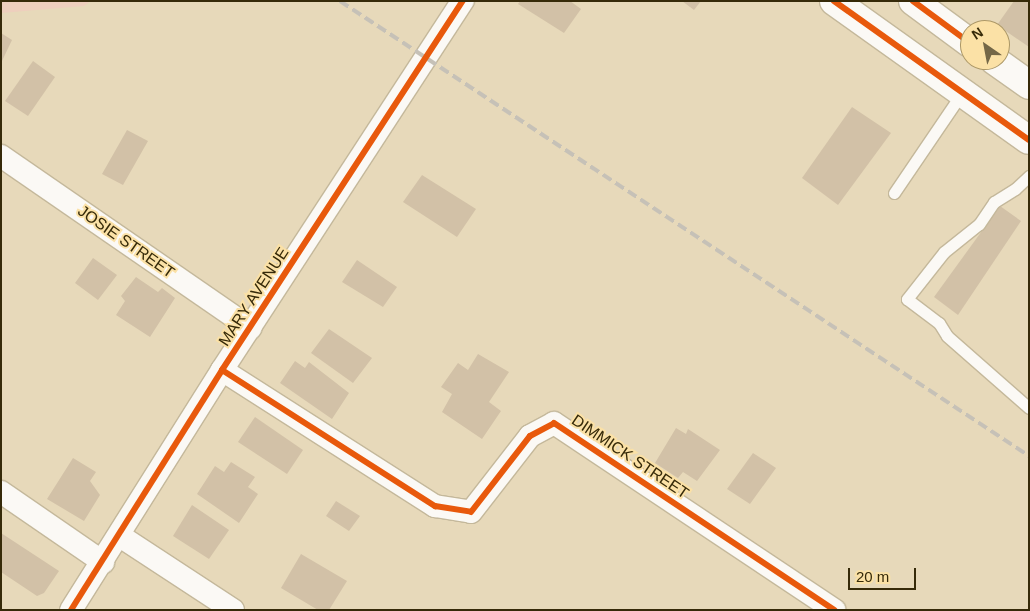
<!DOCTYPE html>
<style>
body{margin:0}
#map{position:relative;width:1030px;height:611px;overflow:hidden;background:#e7d9ba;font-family:Helvetica,sans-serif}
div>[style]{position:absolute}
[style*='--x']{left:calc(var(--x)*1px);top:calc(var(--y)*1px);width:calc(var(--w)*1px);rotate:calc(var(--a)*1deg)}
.green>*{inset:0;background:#eecfbd}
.building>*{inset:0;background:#d2c1a7}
.roads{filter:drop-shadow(1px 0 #c4b89b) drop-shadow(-1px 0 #c4b89b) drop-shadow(0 1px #c4b89b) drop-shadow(0 -1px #c4b89b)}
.service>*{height:11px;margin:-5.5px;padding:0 5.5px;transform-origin:5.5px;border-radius:5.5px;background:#fbf9f5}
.minor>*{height:22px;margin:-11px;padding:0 11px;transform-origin:11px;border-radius:11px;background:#fbf9f5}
.primary>*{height:28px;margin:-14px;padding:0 14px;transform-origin:14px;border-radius:14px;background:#fbf9f5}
.rail>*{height:4px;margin-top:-2px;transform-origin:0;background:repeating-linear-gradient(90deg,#c6c1b7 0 10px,transparent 0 15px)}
.cycleway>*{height:6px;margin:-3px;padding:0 3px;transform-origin:3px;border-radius:3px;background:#e8590c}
span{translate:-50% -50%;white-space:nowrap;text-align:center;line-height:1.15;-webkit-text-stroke:4px #fbe1a6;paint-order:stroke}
.street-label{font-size:16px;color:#362a09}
.frame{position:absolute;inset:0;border:2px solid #362a09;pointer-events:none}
.north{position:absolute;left:960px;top:20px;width:50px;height:50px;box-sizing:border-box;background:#fbe1a6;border:1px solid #ac9867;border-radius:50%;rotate:327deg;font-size:14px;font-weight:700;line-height:20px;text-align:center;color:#362a09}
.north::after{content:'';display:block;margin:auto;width:18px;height:22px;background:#746747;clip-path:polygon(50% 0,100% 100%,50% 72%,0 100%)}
.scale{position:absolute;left:848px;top:568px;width:68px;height:22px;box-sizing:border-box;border:2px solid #362a09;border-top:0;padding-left:6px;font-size:15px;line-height:18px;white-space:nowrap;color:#362a09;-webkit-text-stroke:4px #fbe1a6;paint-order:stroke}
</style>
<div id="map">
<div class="green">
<div style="clip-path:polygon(1px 1px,91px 1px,84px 6px,1px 13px)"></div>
</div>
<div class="building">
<div style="clip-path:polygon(520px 1px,570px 1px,581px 9px,564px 33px,518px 4px)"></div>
<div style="clip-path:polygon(682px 1px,701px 1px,694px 10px)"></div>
<div style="clip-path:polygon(1014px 1px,1029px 1px,1029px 47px,997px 25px)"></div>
<div style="clip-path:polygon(1px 33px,12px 40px,1px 63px)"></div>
<div style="clip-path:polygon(33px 61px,55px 77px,28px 116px,5px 101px)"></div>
<div style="clip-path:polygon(852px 107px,891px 133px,838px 205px,802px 178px)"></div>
<div style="clip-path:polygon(127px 130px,148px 141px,123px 185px,102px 174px)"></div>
<div style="clip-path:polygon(422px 175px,476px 209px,457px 237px,403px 202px)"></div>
<div style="clip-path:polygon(1000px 206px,1021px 221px,958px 315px,934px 297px)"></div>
<div style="clip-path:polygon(93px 258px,117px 275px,98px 300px,75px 283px)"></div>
<div style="clip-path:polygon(357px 260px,397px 287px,383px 307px,342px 282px)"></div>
<div style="clip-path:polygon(136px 277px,158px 292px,162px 288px,175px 298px,150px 337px,116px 315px,125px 301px,121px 296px)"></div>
<div style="clip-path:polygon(329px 329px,372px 358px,353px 383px,311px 353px)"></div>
<div style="clip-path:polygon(478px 354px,509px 372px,489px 402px,501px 411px,482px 439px,442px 412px,452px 394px,441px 387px,458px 363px,468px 370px)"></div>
<div style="clip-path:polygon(295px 361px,305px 368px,309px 362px,349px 393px,332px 419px,280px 383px)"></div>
<div style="clip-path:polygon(255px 417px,303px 450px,287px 474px,238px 442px)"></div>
<div style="clip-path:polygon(676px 428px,686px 434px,688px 429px,720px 450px,697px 481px,683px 472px,678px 478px,655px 463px)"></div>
<div style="clip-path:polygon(753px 453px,776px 468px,750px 504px,727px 489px)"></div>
<div style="clip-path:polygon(73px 458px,96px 472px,90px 481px,100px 495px,84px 521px,47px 499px)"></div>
<div style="clip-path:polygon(231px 462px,255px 477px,248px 487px,258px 494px,239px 523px,197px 494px,215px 466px,224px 472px)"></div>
<div style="clip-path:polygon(336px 501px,360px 516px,349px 531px,326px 516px)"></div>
<div style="clip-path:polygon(192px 505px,229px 530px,209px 559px,173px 536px)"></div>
<div style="clip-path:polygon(1px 533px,59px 571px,44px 593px,37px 596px,1px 572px)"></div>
<div style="clip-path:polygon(301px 554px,347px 581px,329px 610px,318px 610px,281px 588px)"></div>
</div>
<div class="roads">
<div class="service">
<div style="--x:1029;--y:176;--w:19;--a:137"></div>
<div style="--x:1015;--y:189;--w:25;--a:148"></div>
<div style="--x:994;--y:202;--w:27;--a:124"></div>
<div style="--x:979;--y:224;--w:45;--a:141.3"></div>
<div style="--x:944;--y:252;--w:60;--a:128.2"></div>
<div style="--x:907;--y:299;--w:40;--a:37"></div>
<div style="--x:939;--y:323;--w:15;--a:58"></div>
<div style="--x:947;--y:336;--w:109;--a:41.3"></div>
<div style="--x:894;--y:193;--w:121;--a:-55.8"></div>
</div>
<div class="minor">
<div style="--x:1;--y:156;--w:303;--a:34.6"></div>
<div style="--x:222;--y:370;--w:253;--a:32.6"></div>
<div style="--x:435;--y:506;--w:36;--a:9"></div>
<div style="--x:471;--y:512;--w:96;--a:-52.2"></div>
<div style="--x:530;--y:436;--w:27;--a:-28"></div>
<div style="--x:554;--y:423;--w:337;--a:33.7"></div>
<div style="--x:1;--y:492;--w:124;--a:34.5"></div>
<div style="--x:120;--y:536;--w:135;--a:33.2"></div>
<div style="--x:71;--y:610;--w:284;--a:-57.8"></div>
<div style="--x:222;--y:370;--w:441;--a:-56.9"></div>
</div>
<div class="primary">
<div style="--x:834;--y:1;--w:239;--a:35.5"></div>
<div style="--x:913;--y:1;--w:71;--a:36.4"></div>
<div style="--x:994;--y:60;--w:43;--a:35.5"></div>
</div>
</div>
<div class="rail">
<div style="--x:340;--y:1;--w:826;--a:33.44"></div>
</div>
<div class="cycleway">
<div style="--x:834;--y:1;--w:239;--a:35.5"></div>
<div style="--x:913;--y:1;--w:71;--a:36.4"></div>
<div style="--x:222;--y:370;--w:253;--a:32.6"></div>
<div style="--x:435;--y:506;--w:36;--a:9"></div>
<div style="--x:471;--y:512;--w:96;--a:-52.2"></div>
<div style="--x:530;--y:436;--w:27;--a:-28"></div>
<div style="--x:554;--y:423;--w:337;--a:33.7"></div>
<div style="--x:71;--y:610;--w:284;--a:-57.8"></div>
<div style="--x:222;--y:370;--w:441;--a:-56.9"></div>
</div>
<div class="street-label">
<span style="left:126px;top:242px;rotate:35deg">JOSIE STREET</span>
<span style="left:254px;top:297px;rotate:-57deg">MARY AVENUE</span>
<span style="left:630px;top:457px;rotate:34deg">DIMMICK STREET</span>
</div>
<div class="frame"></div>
<div class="north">N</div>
<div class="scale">20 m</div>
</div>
